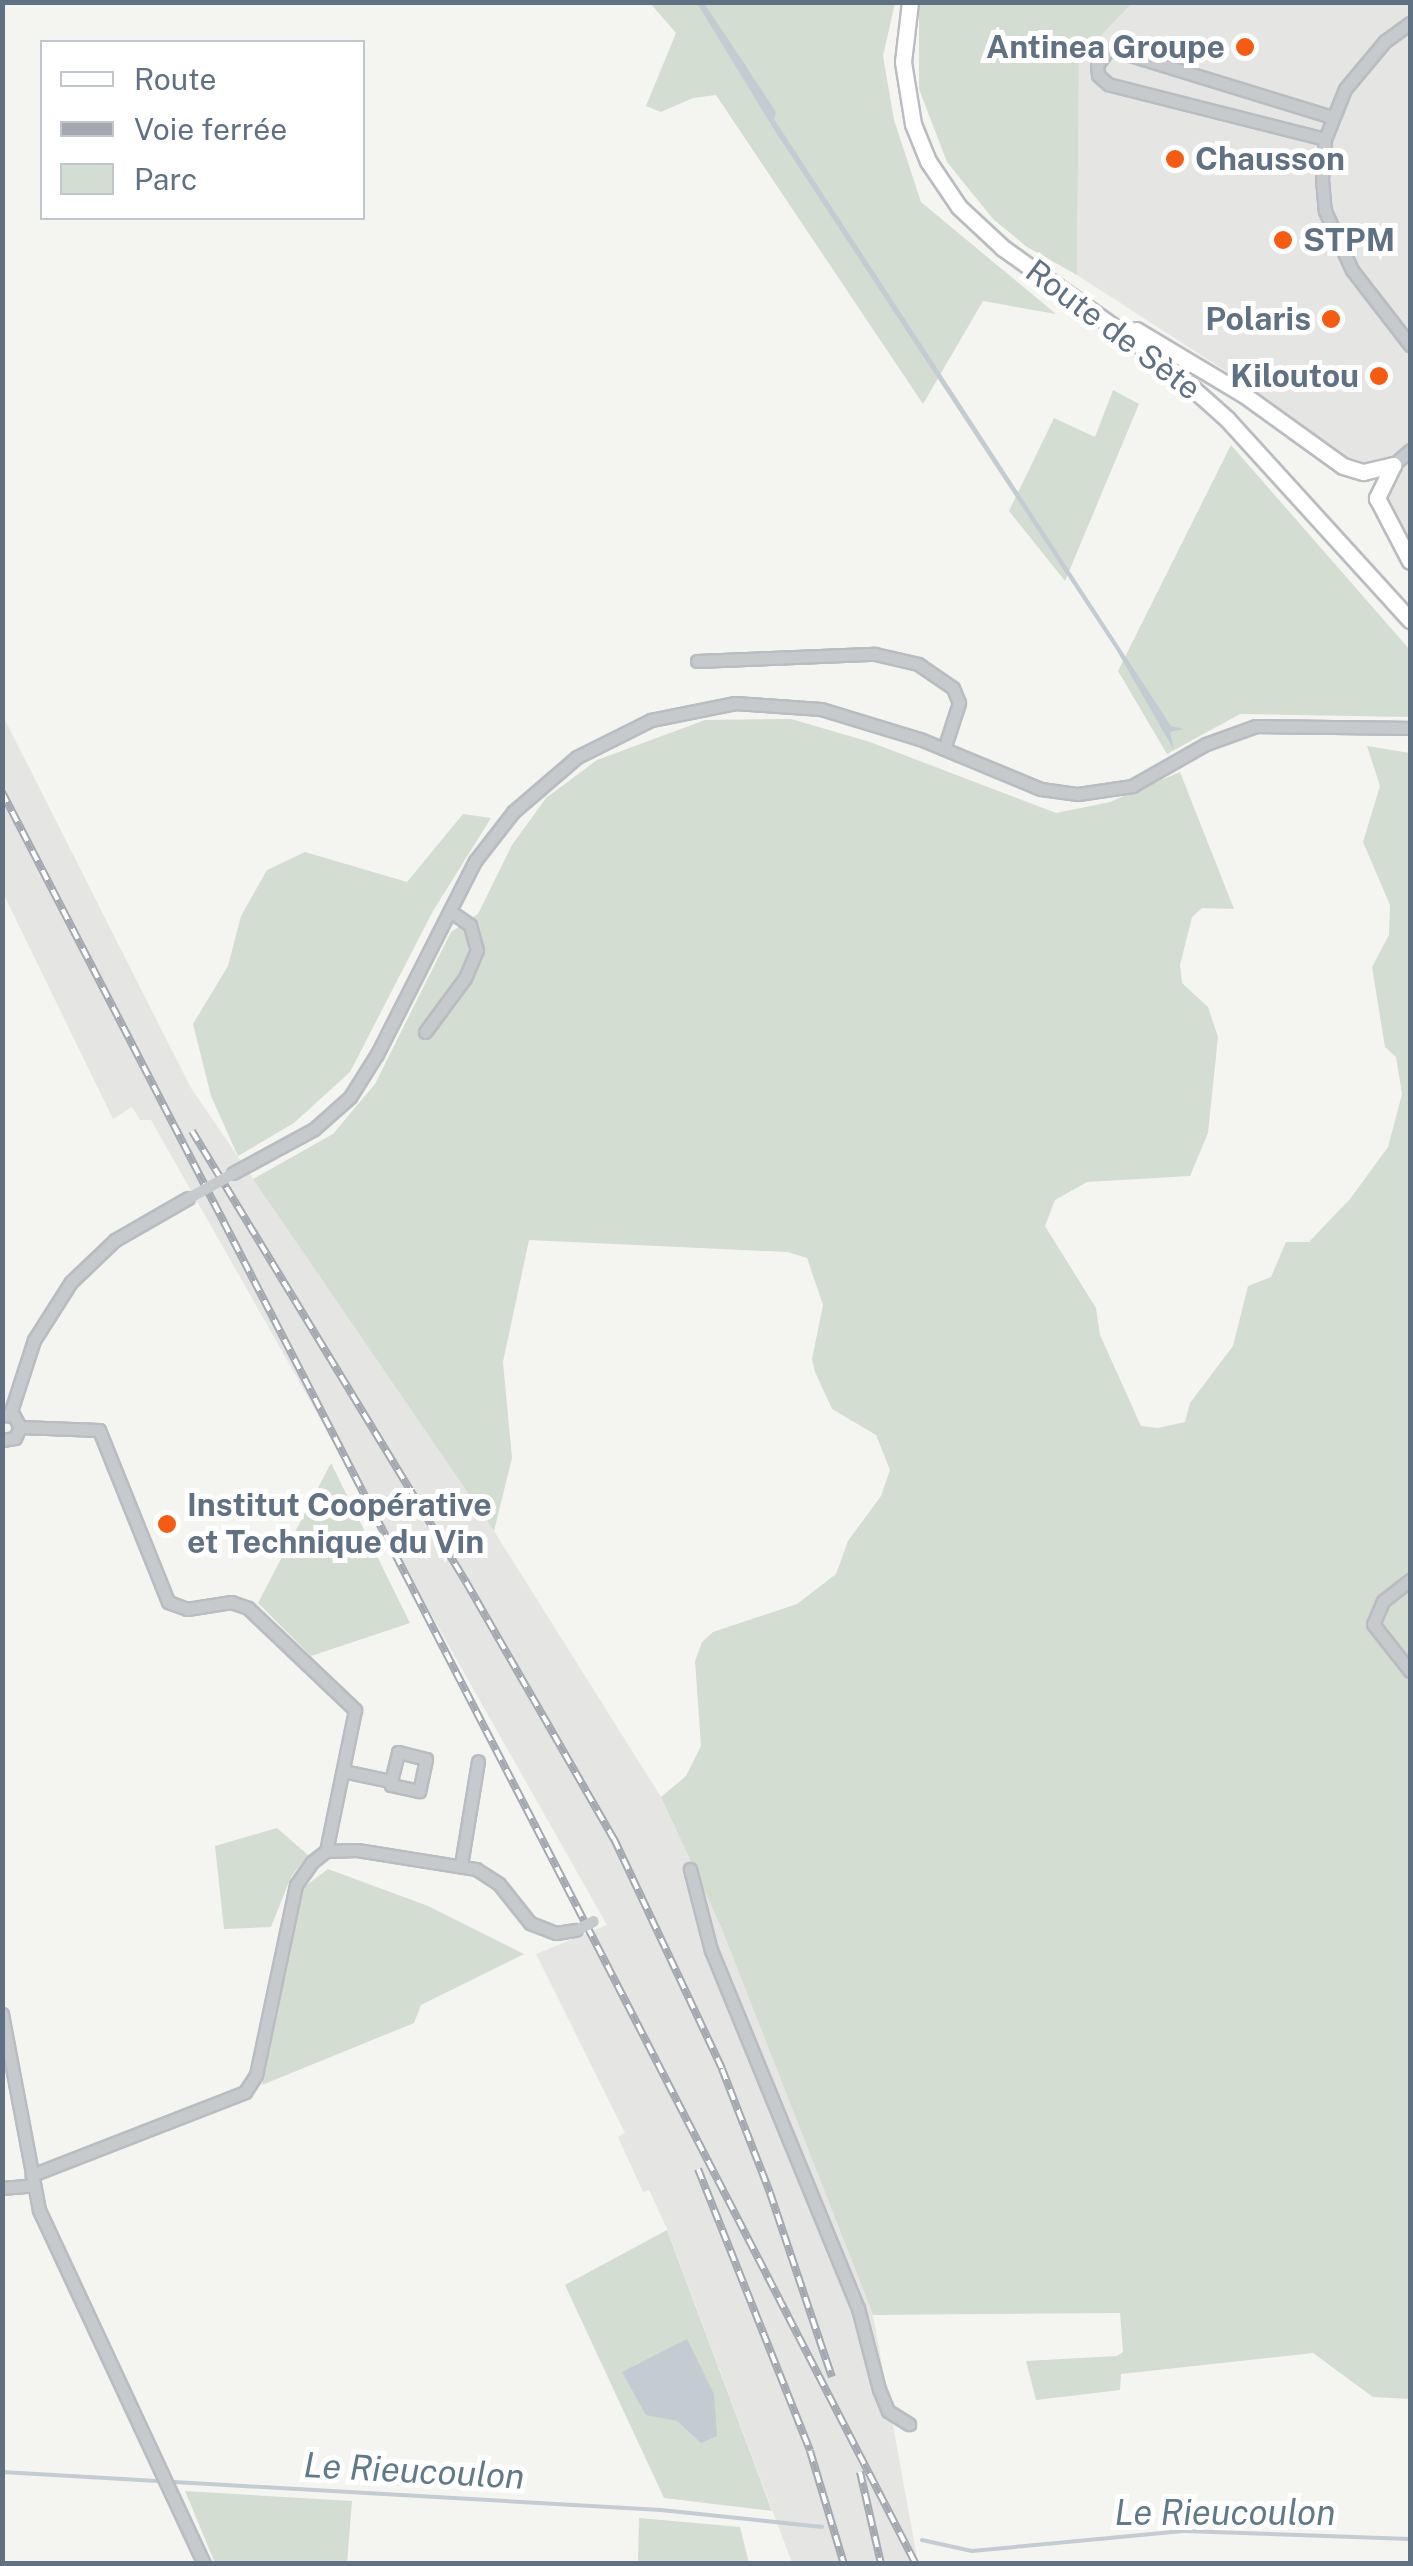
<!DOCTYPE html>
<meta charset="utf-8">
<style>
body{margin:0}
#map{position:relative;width:1413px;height:2566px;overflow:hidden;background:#f4f5f0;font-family:"Public Sans",sans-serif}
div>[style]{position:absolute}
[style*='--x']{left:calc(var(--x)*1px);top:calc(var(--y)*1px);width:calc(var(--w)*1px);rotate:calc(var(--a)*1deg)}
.built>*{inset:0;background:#e5e6e4}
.green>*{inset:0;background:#d4ddd1}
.water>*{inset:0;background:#c3ccd2}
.stream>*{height:4px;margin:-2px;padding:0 2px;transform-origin:2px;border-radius:2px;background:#c3ccd2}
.roads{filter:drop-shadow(2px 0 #b9bcc0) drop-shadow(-2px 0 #b9bcc0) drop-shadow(0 2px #b9bcc0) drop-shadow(0 -2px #b9bcc0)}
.minor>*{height:11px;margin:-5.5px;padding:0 5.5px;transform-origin:5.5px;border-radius:5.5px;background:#c7cacd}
.major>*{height:15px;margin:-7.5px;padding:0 7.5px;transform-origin:7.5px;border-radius:7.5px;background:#fff}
.rail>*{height:8px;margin-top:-4px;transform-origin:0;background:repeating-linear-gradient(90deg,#fff 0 11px,#a4a9b0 0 22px);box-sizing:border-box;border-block:2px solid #a4a9b0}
.minor-bridge>*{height:11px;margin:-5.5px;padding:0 5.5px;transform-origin:5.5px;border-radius:5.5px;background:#c7cacd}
.dots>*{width:28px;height:28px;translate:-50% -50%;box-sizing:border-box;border:5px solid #fff;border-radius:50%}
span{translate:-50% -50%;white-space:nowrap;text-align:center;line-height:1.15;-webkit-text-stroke:10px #fff;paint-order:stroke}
.poi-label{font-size:32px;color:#617184;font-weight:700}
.right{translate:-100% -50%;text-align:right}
.left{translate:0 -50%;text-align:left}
.street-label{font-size:32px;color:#617184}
.water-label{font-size:35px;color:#617a89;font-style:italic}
.frame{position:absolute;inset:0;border:5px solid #617184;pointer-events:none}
.legend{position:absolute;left:40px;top:40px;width:325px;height:180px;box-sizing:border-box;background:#fff;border:2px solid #c0c6ce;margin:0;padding:12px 18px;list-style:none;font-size:30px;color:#617184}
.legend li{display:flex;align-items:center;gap:20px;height:50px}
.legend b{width:50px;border:2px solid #c0c6ce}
</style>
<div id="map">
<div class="built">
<div style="clip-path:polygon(1132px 3px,1410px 3px,1410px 539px,1371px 471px,1266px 411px,1247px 385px,1077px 275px,1079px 59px)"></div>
<div style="clip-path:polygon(2px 714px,191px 1088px,494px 1531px,661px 1797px,721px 1927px,873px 2315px,918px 2563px,792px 2563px,667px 2229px,649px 2190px,643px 2192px,618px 2137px,625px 2133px,536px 1954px,607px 1925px,151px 1120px,140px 1120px,132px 1107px,113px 1119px,3px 893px)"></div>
</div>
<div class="green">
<div style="clip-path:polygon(650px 3px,895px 3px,883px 56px,894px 120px,921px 202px,1056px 314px,983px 301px,923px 404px,716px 95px,693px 98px,661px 112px,646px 106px,676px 33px)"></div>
<div style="clip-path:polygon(919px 3px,1132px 3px,1079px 59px,1077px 275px,1027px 247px,993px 219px,947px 162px,919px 89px)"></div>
<div style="clip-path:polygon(1113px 390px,1139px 404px,1065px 581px,1009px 511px,1054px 418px,1095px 437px)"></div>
<div style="clip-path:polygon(1231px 445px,1410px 650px,1410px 717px,1240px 714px,1167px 754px,1118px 671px)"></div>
<div style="clip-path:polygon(791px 719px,870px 742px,1056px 813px,1110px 802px,1180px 772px,1234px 909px,1202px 908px,1192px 917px,1180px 965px,1182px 983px,1208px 1007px,1218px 1037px,1208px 1133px,1190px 1176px,1087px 1182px,1055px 1200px,1045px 1226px,1096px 1308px,1100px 1335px,1141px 1426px,1158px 1428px,1185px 1422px,1190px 1403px,1233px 1346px,1248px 1286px,1271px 1277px,1286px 1242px,1309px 1242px,1350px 1199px,1388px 1147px,1402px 1094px,1396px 1057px,1385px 1047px,1372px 967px,1389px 935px,1390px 905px,1363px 842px,1380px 786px,1367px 746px,1410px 753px,1410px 2399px,1373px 2397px,1313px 2353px,1121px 2374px,1120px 2390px,1036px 2400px,1026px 2361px,1117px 2356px,1123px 2352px,1120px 2313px,873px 2315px,721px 1927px,661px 1797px,686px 1776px,701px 1746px,695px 1661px,702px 1642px,713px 1632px,797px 1604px,836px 1574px,848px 1541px,881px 1496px,890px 1470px,876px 1435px,832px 1409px,815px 1372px,812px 1359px,823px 1305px,807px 1258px,788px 1252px,529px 1240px,503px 1362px,512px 1458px,494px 1531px,253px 1179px,333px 1134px,375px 1084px,451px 932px,478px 914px,512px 845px,546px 798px,597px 760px,705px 720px)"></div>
<div style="clip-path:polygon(463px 814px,491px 818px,433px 911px,350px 1072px,294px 1123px,238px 1156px,211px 1096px,193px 1024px,228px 966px,241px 916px,267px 870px,305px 852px,407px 882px)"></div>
<div style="clip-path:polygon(331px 1463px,410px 1623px,311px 1656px,258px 1603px)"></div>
<div style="clip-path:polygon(277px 1828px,308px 1855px,291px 1877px,271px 1927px,224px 1929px,215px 1846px)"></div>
<div style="clip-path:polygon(328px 1869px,428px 1906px,524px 1954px,421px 2005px,414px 2023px,262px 2085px,304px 1887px)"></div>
<div style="clip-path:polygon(667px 2230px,772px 2511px,664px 2498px,565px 2285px)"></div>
<div style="clip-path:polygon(185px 2491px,352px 2501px,347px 2563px,215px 2563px)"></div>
<div style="clip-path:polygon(639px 2518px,740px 2527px,749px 2563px,638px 2563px)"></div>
</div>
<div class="water">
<div style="clip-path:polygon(697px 3px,704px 3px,744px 63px,776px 112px,774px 119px,1171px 726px,1184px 729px,1170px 732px,1174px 750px,1117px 651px,775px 131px)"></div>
<div style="clip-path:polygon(687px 2339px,714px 2394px,717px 2436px,701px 2443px,677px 2421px,646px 2415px,622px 2372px)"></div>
</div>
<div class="stream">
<div style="--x:2;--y:2472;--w:660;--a:3.3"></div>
<div style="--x:661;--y:2510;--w:162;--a:6"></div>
<div style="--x:922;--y:2540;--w:51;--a:12.4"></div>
<div style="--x:972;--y:2551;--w:212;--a:-5.4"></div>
<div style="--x:1183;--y:2531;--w:227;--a:2"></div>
</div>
<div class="roads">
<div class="minor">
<div style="--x:1410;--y:23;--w:31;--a:144"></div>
<div style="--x:1385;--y:41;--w:62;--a:129.8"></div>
<div style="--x:1345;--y:89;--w:54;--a:111.8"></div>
<div style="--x:1325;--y:139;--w:40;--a:94.3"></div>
<div style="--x:1322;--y:179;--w:32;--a:85"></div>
<div style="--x:1325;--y:211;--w:65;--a:65.4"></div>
<div style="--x:1352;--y:270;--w:95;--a:52.3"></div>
<div style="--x:1325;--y:139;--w:224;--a:-165.8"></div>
<div style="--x:1108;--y:84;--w:13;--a:-138"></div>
<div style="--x:1098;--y:75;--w:10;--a:-96"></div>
<div style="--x:1097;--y:65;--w:17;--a:-54"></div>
<div style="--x:1107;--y:51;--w:10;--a:0"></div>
<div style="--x:1117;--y:51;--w:224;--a:17.1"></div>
<div style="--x:1393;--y:465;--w:23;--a:-41"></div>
<div style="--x:697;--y:661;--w:178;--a:-2.3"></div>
<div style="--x:875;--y:654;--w:44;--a:13.1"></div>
<div style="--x:918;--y:664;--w:42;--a:34.4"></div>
<div style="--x:953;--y:688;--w:16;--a:68"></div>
<div style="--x:959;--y:703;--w:48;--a:108.1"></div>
<div style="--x:425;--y:1032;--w:67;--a:-53.5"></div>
<div style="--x:465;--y:978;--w:30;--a:-67"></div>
<div style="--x:477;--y:950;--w:26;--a:-106"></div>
<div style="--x:470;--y:925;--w:24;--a:-145"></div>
<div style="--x:233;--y:1173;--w:92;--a:-28.5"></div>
<div style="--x:314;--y:1129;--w:48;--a:-41.6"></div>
<div style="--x:350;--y:1097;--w:51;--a:-57.9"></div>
<div style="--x:377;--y:1054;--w:216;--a:-63.1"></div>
<div style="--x:475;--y:861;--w:62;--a:-52.2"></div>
<div style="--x:513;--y:812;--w:84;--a:-40.7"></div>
<div style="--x:577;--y:757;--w:83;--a:-26.6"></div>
<div style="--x:651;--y:720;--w:86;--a:-11.4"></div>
<div style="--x:735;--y:703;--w:86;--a:4"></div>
<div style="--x:821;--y:709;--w:103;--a:16.9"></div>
<div style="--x:920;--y:739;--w:131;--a:22.5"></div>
<div style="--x:1041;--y:789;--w:37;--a:8"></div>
<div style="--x:1078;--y:794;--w:55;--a:-8.4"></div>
<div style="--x:1132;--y:786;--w:85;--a:-29.6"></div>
<div style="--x:1206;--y:744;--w:53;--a:-19.8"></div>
<div style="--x:1256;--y:726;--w:154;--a:0.7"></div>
<div style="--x:10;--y:1414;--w:78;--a:-72"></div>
<div style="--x:34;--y:1340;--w:69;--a:-57.5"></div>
<div style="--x:71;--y:1282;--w:61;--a:-43.7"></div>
<div style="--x:115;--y:1240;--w:84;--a:-29.9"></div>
<div style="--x:20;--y:1427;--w:79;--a:2.2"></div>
<div style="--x:99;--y:1430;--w:185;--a:68.1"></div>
<div style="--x:168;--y:1602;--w:20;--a:20"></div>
<div style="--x:187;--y:1609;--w:45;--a:-9"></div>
<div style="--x:231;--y:1602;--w:18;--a:19"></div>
<div style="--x:248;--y:1608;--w:148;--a:43.6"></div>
<div style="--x:355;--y:1710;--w:144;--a:101.6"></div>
<div style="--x:326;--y:1851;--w:18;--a:142"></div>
<div style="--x:312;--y:1862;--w:28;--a:125"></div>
<div style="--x:296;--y:1885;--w:194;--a:101.9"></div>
<div style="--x:256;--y:2075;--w:20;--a:123"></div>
<div style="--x:245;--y:2092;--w:229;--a:158.7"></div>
<div style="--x:2;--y:1440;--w:13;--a:-9"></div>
<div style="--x:15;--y:1438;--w:12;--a:-66"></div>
<div style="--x:20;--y:1427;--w:13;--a:-119"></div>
<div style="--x:14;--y:1416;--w:11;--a:-175"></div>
<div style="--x:1410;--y:1580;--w:34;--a:142"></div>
<div style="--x:1383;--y:1601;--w:25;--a:113"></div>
<div style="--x:1373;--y:1624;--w:60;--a:51.8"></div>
<div style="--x:343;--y:1771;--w:49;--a:11.8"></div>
<div style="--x:391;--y:1781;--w:30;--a:-76"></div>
<div style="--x:398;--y:1752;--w:29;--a:14"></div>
<div style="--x:426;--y:1759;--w:33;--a:102"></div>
<div style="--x:419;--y:1791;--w:29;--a:-168"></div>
<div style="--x:391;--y:1785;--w:4;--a:-90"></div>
<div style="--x:326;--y:1851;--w:31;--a:-2"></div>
<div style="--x:357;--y:1850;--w:121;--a:9.1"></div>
<div style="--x:476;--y:1869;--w:27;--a:33"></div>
<div style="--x:499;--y:1884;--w:50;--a:51.5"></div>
<div style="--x:530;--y:1923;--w:28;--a:21"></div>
<div style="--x:556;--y:1933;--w:20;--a:-9"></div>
<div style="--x:461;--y:1865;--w:105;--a:-80.7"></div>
<div style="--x:690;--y:1869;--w:84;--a:75.5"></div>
<div style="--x:711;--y:1950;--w:387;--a:67.7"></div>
<div style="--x:858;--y:2308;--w:84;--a:75.5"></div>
<div style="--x:879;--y:2389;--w:24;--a:68"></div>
<div style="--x:888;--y:2411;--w:25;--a:32"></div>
<div style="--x:2;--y:2014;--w:199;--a:79.3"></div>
<div style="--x:39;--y:2210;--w:391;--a:65"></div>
<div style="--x:2;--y:2188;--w:32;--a:-5"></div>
</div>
<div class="major">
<div style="--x:910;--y:2;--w:60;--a:96.7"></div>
<div style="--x:903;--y:62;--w:63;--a:80.8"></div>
<div style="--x:913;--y:124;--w:40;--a:68"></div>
<div style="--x:928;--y:161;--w:55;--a:56"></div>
<div style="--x:959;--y:207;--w:60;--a:43"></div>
<div style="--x:1003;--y:248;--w:196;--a:35.5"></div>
<div style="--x:1163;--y:362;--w:86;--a:41.7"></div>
<div style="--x:1227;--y:419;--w:272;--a:47.7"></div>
<div style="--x:1136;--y:330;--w:125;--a:30.9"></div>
<div style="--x:1243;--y:394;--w:123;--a:35.8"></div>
<div style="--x:1343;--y:466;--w:21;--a:17"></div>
<div style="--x:1363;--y:472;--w:31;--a:-13"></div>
<div style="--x:1393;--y:465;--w:37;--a:116"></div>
<div style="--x:1377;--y:498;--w:71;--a:62.4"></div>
</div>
</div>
<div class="rail">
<div style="--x:2;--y:792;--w:1994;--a:62.72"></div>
<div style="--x:192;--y:1131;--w:528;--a:58.72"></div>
<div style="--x:466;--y:1582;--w:297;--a:60.1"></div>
<div style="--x:614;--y:1839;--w:254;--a:64.8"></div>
<div style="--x:722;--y:2069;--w:133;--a:68.8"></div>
<div style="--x:770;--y:2193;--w:194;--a:71.4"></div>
<div style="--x:698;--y:2169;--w:303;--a:68.3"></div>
<div style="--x:810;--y:2451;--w:118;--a:73.3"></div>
<div style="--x:860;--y:2472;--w:94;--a:77.1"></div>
</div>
<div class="minor-bridge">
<div style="--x:188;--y:1198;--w:51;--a:-29.1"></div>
<div style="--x:576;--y:1930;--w:19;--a:-28"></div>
</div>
<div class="dots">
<div style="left:1245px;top:47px;background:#f35c12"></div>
<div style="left:1175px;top:159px;background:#f35c12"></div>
<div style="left:1283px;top:240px;background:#f35c12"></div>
<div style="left:1331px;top:319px;background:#f35c12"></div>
<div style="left:1379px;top:376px;background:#f35c12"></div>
<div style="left:167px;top:1524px;background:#f35c12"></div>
</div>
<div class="poi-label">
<span class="right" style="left:1225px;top:47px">Antinea Groupe</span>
<span class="left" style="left:1195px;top:159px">Chausson</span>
<span class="left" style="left:1303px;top:240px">STPM</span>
<span class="right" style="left:1311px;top:319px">Polaris</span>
<span class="right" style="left:1359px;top:376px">Kiloutou</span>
<span class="left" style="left:187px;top:1524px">Institut Coopérative<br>et Technique du Vin</span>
</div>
<div class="street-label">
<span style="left:1113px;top:330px;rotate:37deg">Route de Sète</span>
</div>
<div class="water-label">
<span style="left:414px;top:2471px;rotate:3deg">Le Rieucoulon</span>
<span style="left:1225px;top:2513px">Le Rieucoulon</span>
</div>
<div class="frame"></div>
<ul class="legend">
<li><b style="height:12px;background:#fff"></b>Route</li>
<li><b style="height:12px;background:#a4a9b0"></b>Voie ferrée</li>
<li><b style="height:28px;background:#d4ddd1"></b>Parc</li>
</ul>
</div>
